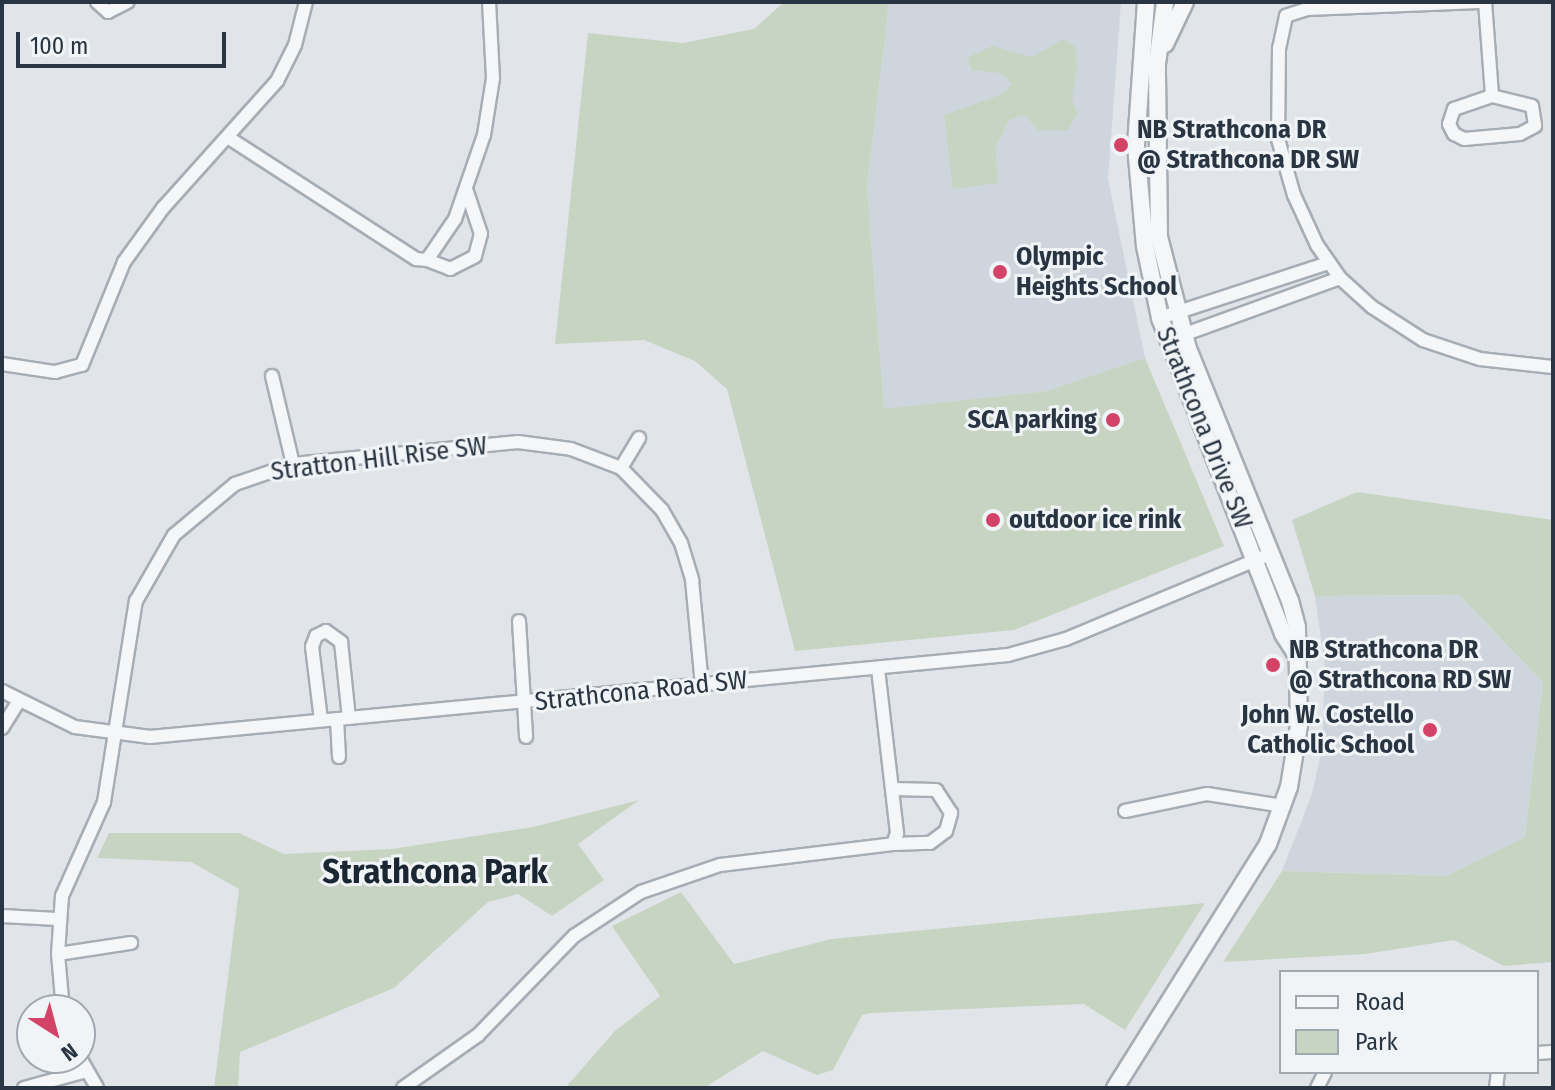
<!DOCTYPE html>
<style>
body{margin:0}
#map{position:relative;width:1555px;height:1090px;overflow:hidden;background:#e1e5ea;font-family:"Fira Sans Condensed",sans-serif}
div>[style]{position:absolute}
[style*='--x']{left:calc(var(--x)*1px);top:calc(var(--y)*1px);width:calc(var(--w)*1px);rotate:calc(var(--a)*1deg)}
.built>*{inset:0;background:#cfd5dc}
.green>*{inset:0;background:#c8d4c2}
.roads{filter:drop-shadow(2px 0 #a6adb4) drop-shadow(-2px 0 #a6adb4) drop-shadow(0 2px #a6adb4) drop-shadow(0 -2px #a6adb4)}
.minor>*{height:12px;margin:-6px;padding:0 6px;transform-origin:6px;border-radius:6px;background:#f4f6f8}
.tertiary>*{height:16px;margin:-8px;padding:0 8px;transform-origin:8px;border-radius:8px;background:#f4f6f8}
.dots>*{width:22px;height:22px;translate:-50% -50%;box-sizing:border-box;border:4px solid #f1f4f7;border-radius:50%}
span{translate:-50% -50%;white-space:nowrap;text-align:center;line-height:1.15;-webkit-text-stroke:6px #f1f4f7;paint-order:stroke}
.poi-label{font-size:26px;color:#293542;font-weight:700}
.left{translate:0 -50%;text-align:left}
.right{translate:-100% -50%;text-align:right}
.street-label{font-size:26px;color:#293542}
.district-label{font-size:34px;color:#1b2633;font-weight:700}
.frame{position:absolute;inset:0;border:4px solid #293542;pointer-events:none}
.legend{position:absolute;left:1279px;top:970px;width:260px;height:104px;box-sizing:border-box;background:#f1f4f7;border:2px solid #a1a8af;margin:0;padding:10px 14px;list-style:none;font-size:24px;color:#293542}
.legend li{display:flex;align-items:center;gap:16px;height:40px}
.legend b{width:40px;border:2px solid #a1a8af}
.north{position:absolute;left:16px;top:994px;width:80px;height:80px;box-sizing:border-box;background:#f1f4f7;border:2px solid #a1a8af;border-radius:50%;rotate:144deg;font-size:22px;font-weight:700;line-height:32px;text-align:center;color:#293542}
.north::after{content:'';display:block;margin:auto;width:28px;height:36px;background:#d34267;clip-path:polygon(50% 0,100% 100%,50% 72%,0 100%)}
.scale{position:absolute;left:16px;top:32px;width:210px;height:36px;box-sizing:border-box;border:4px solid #293542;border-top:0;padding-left:10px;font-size:24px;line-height:28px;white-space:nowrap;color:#293542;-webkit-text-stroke:6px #f1f4f7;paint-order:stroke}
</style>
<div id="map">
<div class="built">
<div style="clip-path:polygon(889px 2px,1121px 2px,1108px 179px,1145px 358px,1047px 391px,884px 410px,867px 187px)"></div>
<div style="clip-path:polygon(1459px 595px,1543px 682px,1525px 838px,1446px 876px,1282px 871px,1312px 794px,1322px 748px,1325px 667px,1315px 596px)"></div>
</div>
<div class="green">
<div style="clip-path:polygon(784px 2px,889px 2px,867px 187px,884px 409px,1047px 391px,1145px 358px,1224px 546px,1014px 630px,795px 651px,727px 389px,695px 361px,644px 340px,555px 344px,588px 33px,683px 43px,754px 29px)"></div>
<div style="clip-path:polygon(1063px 39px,1075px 47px,1077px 65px,1072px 99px,1077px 114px,1068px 130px,1038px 130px,1025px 115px,1009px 120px,995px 148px,998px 183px,953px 189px,944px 115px,1000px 95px,1012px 84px,1000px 73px,972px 70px,967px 58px,992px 46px,1032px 57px)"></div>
<div style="clip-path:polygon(1357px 492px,1553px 520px,1553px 962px,1504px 966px,1454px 940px,1365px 954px,1223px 962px,1282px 871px,1446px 876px,1525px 837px,1543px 682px,1459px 595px,1315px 596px,1292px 520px)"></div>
<div style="clip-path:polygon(639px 800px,578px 844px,604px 880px,552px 916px,518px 894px,488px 902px,394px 988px,240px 1052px,238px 1088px,214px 1088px,239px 889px,191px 862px,97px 858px,109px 833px,239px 833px,284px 854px,392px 849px,533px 827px)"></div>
<div style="clip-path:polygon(681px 892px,734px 964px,831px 939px,1205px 903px,1125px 1030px,1084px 1004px,871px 1013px,862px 1015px,833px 1070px,817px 1075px,763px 1051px,704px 1088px,565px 1088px,615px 1031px,660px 996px,612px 926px)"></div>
</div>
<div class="roads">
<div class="minor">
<div style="--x:97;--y:2;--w:15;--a:42"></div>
<div style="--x:108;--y:12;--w:22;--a:-27"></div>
<div style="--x:1479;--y:2;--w:172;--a:177.7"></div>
<div style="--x:1307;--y:9;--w:22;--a:162"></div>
<div style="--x:1286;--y:16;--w:33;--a:102"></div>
<div style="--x:1279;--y:48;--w:91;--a:90.6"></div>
<div style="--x:1278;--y:139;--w:58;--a:74.1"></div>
<div style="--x:1294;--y:195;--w:55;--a:65.3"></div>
<div style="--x:1317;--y:245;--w:40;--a:55.1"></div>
<div style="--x:1340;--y:278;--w:43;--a:42.2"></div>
<div style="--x:1372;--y:307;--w:61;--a:32.9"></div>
<div style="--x:1423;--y:340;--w:60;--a:18.4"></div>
<div style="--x:1480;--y:359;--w:73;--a:6.3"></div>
<div style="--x:1485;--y:2;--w:94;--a:85.7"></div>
<div style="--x:1492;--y:96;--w:41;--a:14"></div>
<div style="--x:1532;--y:106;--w:20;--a:81"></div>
<div style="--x:1535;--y:126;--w:17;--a:152"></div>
<div style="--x:1520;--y:134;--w:56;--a:174.9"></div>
<div style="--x:1464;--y:139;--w:11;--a:-153"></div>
<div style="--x:1454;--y:134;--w:11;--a:-117"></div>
<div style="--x:1449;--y:124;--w:16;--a:-72"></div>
<div style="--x:1454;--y:109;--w:40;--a:-18.9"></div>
<div style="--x:229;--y:138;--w:223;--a:32.9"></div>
<div style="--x:416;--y:259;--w:11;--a:5"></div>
<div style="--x:427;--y:260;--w:50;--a:-55.7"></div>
<div style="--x:455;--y:219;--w:89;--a:-71"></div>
<div style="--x:484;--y:135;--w:58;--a:-81"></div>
<div style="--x:493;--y:78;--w:76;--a:-93"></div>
<div style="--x:427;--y:260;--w:25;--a:21"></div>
<div style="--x:450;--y:269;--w:28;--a:-27"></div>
<div style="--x:475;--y:256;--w:23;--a:-75"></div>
<div style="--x:481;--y:234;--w:44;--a:-108.4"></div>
<div style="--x:1160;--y:318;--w:177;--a:-18.1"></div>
<div style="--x:1177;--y:337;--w:173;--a:-19.9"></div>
<div style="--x:2;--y:364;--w:54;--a:8.6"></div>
<div style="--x:55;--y:372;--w:28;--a:-15"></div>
<div style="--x:82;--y:365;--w:111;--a:-67.8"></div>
<div style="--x:124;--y:262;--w:67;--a:-54.2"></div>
<div style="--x:163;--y:208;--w:171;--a:-48.1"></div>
<div style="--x:277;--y:81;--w:40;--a:-63.4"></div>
<div style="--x:295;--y:45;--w:44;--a:-75.7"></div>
<div style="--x:272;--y:376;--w:90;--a:76.6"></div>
<div style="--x:621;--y:468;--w:35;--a:-59"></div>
<div style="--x:519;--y:621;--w:116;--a:86.5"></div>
<div style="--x:2;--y:691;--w:81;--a:26.3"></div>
<div style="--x:75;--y:727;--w:76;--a:7.6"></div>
<div style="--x:150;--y:737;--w:862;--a:-5.46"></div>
<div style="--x:1008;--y:655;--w:60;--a:-15.4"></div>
<div style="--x:1066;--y:639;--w:221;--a:-22.6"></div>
<div style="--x:337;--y:719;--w:38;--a:87"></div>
<div style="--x:321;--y:720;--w:74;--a:-97"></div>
<div style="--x:312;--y:647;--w:12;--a:-70"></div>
<div style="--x:316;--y:636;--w:11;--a:-27"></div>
<div style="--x:326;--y:631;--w:19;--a:36"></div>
<div style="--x:341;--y:642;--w:76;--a:84"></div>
<div style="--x:2;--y:728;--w:31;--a:-58"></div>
<div style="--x:1125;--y:811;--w:84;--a:-11.7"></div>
<div style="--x:1207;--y:794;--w:78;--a:8.9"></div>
<div style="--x:893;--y:844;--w:37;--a:-2"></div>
<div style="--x:930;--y:843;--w:20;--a:-37"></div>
<div style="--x:946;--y:831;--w:19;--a:-74"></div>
<div style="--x:951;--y:813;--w:27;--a:-123"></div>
<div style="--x:936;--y:790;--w:43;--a:-178.7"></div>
<div style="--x:2;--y:916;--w:55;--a:3.1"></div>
<div style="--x:58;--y:954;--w:74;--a:-8.6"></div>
<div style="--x:63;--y:1010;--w:56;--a:-95.1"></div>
<div style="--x:58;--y:954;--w:58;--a:-86.1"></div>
<div style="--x:62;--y:896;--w:103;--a:-65.9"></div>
<div style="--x:104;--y:802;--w:204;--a:-81"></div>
<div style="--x:136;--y:601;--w:76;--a:-60.1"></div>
<div style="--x:174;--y:535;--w:80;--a:-39.9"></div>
<div style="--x:235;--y:484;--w:61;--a:-19"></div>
<div style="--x:293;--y:464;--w:226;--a:-5.6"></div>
<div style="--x:518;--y:442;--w:53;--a:7.5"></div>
<div style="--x:571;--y:449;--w:53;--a:20.8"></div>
<div style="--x:621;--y:468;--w:59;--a:45.7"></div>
<div style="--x:662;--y:510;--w:38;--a:60"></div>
<div style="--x:681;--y:543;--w:39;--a:73"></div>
<div style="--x:692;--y:580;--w:105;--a:84.6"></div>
<div style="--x:1537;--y:1053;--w:16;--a:-4"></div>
<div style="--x:80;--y:1058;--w:34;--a:60"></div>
<div style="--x:24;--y:1088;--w:64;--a:-15.3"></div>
<div style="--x:403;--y:1088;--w:92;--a:-35.2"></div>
<div style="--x:478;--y:1035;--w:138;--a:-45.9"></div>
<div style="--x:574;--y:936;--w:80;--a:-33.3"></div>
<div style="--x:641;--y:892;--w:83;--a:-18.9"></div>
<div style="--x:720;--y:865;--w:174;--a:-6.9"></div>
<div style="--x:893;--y:844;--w:12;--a:-70"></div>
<div style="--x:897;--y:833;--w:165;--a:-96.6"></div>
<div style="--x:1317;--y:1088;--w:18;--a:-63"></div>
<div style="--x:1496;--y:1088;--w:16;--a:-83"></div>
</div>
<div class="tertiary">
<div style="--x:1146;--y:2;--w:144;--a:94"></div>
<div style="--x:1136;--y:146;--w:100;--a:84.9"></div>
<div style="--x:1145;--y:246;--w:74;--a:78.2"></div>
<div style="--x:1160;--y:318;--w:339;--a:68.7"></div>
<div style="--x:1283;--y:634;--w:24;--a:57"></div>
<div style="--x:1165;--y:44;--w:47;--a:-64.5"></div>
<div style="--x:1115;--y:1088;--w:288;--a:-57.9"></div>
<div style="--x:1268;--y:844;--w:61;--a:-69.8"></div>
<div style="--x:1289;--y:787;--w:63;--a:-80.8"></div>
<div style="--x:1299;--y:725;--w:98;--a:-91.2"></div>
<div style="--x:1297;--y:627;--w:27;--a:-105"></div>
<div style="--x:1290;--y:601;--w:272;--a:-112"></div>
<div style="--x:1188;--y:349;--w:116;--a:-104.5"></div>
<div style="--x:1159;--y:237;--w:173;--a:-90.7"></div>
<div style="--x:1157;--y:64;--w:63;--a:-82.6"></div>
</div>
</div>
<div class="dots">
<div style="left:1121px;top:145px;background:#d34267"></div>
<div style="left:1000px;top:272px;background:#d34267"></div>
<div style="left:1113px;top:420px;background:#d34267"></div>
<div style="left:993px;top:520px;background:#d34267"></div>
<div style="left:1273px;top:665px;background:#d34267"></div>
<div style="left:1430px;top:730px;background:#d34267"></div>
</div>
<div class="poi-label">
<span class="left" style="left:1137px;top:145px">NB Strathcona DR<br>@ Strathcona DR SW</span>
<span class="left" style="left:1016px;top:272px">Olympic<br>Heights School</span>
<span class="right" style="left:1097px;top:420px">SCA parking</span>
<span class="left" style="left:1009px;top:520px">outdoor ice rink</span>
<span class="left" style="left:1289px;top:665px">NB Strathcona DR<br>@ Strathcona RD SW</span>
<span class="right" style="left:1414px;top:730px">John W. Costello<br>Catholic School</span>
</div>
<div class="street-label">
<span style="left:1204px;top:428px;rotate:68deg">Strathcona Drive SW</span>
<span style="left:379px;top:459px;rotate:-7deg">Stratton Hill Rise SW</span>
<span style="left:641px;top:691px;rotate:-6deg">Strathcona Road SW</span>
</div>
<div class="district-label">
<span style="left:435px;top:872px">Strathcona Park</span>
</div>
<div class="frame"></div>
<ul class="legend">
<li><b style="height:10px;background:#f4f6f8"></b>Road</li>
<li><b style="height:22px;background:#c8d4c2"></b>Park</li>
</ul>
<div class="north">N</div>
<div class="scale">100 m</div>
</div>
